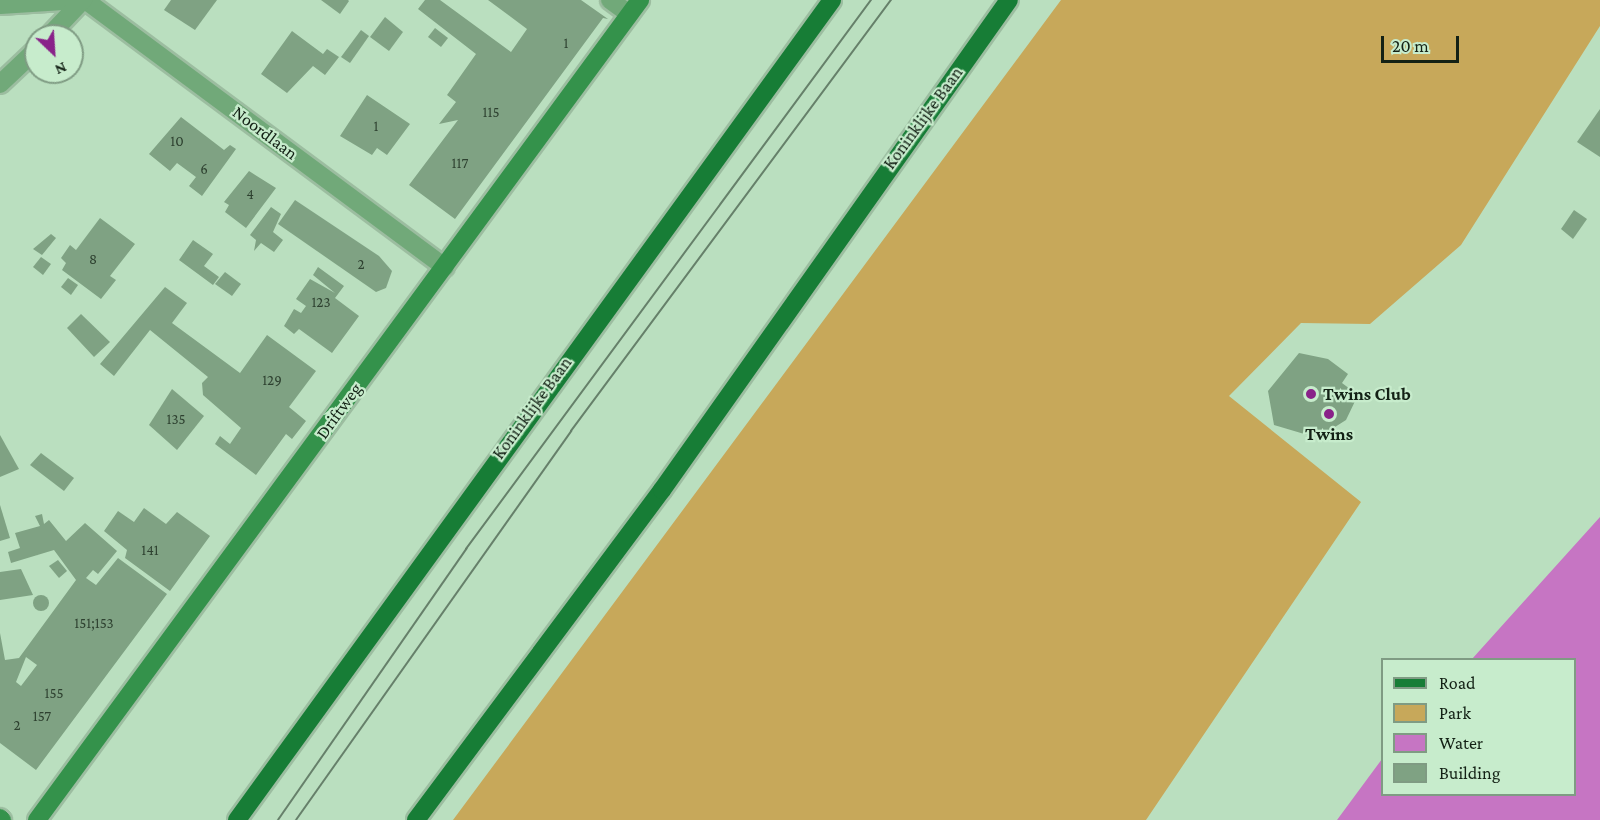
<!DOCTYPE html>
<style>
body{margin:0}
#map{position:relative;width:1600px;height:820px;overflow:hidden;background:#badfbf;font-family:"Crimson Pro",serif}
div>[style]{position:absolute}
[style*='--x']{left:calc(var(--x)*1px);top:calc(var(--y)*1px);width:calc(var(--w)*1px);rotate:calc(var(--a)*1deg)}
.green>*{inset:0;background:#c7a85a}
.water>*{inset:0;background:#c675c3}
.building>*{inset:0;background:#7fa283}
.round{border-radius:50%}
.roads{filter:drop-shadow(2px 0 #9cbda0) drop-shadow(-2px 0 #9cbda0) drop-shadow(0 2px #9cbda0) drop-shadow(0 -2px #9cbda0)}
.street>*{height:18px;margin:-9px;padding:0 9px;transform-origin:9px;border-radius:9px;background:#71a979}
.secondary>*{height:18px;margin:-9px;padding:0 9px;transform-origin:9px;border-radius:9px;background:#34924b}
.primary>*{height:18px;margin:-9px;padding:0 9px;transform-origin:9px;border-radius:9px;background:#177d36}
.tram>*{height:1.5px;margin:-0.75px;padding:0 0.75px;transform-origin:0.75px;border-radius:0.75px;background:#66806a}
.dots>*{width:16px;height:16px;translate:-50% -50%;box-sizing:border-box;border:3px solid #c7eccc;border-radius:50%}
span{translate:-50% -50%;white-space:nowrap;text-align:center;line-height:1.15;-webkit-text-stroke:4.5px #c7eccc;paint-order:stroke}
.number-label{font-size:15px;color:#2e4130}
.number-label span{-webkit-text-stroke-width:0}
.street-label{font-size:18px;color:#132115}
.poi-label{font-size:18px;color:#132115;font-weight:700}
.left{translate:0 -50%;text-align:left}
.legend{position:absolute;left:1381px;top:658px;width:195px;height:138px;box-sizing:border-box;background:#c7eccc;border:2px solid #7f9b83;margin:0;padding:8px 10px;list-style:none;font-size:18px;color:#132115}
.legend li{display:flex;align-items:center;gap:12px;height:30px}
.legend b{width:30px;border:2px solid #7f9b83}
.north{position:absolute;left:24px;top:24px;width:60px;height:60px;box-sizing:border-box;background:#c7eccc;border:2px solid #7f9b83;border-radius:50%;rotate:155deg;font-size:16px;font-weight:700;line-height:24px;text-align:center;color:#132115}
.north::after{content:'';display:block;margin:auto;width:21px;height:27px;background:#892289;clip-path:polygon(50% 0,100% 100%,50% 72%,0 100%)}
.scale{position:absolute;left:1381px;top:36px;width:78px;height:27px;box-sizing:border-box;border:3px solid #132115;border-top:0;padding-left:8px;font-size:18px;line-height:21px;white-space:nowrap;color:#132115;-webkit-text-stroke:4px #c7eccc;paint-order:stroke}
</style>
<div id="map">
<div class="green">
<div style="clip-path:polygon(1061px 0,1600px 0,1600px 26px,1461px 245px,1370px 324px,1301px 323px,1229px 396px,1361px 502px,1146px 820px,453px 820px)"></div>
</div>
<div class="water">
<div style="clip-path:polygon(1600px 517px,1600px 820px,1337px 820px,1382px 759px,1382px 794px,1574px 794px,1574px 660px,1472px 659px)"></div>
</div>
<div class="building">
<div style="clip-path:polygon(171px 0,217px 0,195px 30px,164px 10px)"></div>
<div style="clip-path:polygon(321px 0,348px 0,349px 1px,340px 14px)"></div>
<div style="clip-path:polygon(425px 0,440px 0,511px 52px,527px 29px,488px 0,581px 0,608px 19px,603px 18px,455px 219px,409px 185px,458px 120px,439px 124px,456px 102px,447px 95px,476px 54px,418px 9px)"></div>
<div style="clip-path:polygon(385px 17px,403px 32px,389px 51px,370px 37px)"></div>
<div style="clip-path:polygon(435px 28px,448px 38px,441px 47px,428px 37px)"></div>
<div style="clip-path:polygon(361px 30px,369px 36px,350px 63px,341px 57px)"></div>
<div style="clip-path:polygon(292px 31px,323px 54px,327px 49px,339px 57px,325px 75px,313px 66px,287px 93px,261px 74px)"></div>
<div style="clip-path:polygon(367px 95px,410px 124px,387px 155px,377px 148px,372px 155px,340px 136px)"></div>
<div style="clip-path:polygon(1600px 109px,1600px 157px,1577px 142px)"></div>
<div style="clip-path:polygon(181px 117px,224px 150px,230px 145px,236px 149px,202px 196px,189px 186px,196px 177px,177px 163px,170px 171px,149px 154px)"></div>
<div style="clip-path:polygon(249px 171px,276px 188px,246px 228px,225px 212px,229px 205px,224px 202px)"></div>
<div style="clip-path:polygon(295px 200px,379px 256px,392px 271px,386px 288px,376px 292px,278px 224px)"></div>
<div style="clip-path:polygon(271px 207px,281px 214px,273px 232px,283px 240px,274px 252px,261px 243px,254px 251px,256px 240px,250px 235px)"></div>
<div style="clip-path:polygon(1574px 210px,1587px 219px,1573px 239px,1561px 229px)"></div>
<div style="clip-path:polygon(100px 218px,135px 244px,110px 276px,116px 280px,101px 299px,62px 270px,66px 263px,61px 258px,70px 245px,76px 250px)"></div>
<div style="clip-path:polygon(51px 234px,56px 238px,42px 255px,33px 249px)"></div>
<div style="clip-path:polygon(193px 240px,213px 254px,204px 266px,219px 277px,213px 285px,179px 260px)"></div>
<div style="clip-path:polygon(41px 257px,51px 264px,43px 275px,33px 267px)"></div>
<div style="clip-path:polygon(318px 267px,344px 286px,335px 298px,359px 316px,332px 353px,299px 329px,294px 334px,284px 326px,294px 309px,301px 313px,306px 306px,296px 299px,310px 279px,335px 293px,313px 275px)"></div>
<div style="clip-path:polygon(225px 272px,241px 284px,232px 296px,215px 284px)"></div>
<div style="clip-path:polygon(68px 278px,78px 285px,71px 295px,61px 287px)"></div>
<div style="clip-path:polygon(165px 287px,187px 303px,172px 323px,240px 373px,267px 335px,316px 371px,289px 407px,306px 421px,292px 439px,286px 434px,256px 475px,215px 444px,220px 436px,230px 444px,241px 428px,203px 395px,202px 383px,208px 377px,150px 330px,114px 376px,100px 364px)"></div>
<div style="clip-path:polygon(81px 314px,110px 342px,94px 357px,67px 328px)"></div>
<div style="clip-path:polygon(1299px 353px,1328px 359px,1348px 374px,1342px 383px,1358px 395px,1346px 420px,1324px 434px,1316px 429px,1311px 436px,1274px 425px,1268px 391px)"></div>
<div style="clip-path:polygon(172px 389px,204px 416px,177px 450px,149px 425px)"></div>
<div style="clip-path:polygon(0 435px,19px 469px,0 477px)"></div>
<div style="clip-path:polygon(41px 453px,74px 478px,64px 491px,30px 465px)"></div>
<div style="clip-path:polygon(0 505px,10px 538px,0 541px)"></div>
<div style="clip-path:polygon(144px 508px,166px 524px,177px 512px,210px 536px,170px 591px,125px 558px,127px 550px,104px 531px,118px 511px,134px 522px)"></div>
<div style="clip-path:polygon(evenodd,42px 514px,44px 524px,49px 520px,66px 541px,85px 523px,117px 551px,98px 574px,93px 570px,86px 578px,96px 585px,118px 558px,167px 594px,36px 770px,0 743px,0 633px,5px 660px,19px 658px,76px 580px,54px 550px,11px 563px,8px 552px,20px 548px,15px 533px,40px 526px,35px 516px,42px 514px,26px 657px,37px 665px,21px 686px,16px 682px,26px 657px)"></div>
<div style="clip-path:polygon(58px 560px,67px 571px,59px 578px,49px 566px)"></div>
<div style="clip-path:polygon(21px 569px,33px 595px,0 600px,0 572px)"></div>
<div class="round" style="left:33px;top:595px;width:16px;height:16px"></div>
</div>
<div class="roads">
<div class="street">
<div style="--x:85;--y:0;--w:448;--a:36.6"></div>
<div style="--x:610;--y:0;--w:24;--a:36"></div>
<div style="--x:0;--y:5;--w:79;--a:-3.6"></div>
<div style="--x:49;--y:36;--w:50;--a:-46.6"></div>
<div style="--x:0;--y:84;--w:50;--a:-43.4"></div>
</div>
<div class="secondary">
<div style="--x:0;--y:818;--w:3;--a:45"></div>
<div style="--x:37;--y:820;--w:1018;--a:-53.67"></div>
</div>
<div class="primary">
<div style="--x:237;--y:820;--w:1013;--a:-54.03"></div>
<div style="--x:416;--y:820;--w:412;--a:-53.3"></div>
<div style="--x:662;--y:490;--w:600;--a:-54.7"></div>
</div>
</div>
<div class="tram">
<div style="--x:278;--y:820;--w:330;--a:-55.2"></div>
<div style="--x:466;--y:549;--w:682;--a:-53.58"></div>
<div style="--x:296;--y:820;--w:476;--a:-54.7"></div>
<div style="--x:571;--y:431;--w:537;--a:-53.41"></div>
</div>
<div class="dots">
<div style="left:1311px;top:394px;background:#892289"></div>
<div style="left:1329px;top:414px;background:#892289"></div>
</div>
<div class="number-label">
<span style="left:566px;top:44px">1</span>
<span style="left:491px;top:113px">115</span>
<span style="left:376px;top:127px">1</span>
<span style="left:177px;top:142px">10</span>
<span style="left:460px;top:164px">117</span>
<span style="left:204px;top:170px">6</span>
<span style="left:250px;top:195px">4</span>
<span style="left:93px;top:260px">8</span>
<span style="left:361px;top:265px">2</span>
<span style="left:321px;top:303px">123</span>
<span style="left:272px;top:381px">129</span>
<span style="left:176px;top:420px">135</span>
<span style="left:150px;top:551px">141</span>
<span style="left:94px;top:624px">151;153</span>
<span style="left:54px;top:694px">155</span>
<span style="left:42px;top:717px">157</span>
<span style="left:17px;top:726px">2</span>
</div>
<div class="street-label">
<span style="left:923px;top:118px;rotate:-54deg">Koninklijke Baan</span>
<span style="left:265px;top:133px;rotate:37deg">Noordlaan</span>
<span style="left:532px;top:408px;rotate:-54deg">Koninklijke Baan</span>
<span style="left:339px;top:411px;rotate:-54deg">Driftweg</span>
</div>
<div class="poi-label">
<span class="left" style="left:1323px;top:394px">Twins Club</span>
<span style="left:1329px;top:434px">Twins</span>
</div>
<ul class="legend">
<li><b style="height:8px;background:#177d36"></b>Road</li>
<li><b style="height:16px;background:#c7a85a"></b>Park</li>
<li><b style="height:16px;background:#c675c3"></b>Water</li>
<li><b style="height:16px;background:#7fa283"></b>Building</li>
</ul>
<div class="north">N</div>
<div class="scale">20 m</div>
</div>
